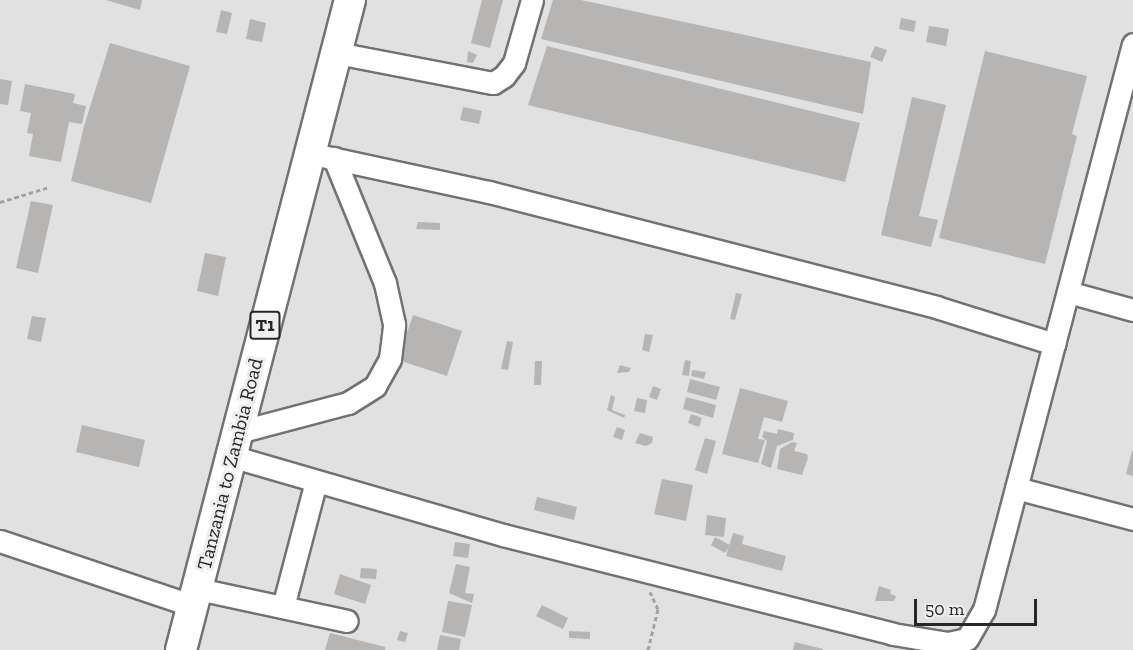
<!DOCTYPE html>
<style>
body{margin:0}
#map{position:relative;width:1133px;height:650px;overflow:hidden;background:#e1e1e2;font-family:"Zilla Slab",serif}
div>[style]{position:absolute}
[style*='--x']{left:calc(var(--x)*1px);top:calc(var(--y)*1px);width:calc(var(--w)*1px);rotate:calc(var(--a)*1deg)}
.building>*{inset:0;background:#b6b5b4}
.path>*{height:3px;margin-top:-1.5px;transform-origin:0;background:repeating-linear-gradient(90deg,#a2a2a3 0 4.5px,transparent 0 7.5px)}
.roads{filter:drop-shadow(2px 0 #727273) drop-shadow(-2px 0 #727273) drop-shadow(0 2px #727273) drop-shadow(0 -2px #727273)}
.minor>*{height:21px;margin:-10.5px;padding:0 10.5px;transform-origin:10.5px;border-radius:10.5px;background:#fff}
.highway>*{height:30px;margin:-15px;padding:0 15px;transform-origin:15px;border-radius:15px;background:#fff}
span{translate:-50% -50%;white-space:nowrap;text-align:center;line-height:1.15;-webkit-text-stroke:6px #eeeff0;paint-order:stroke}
.shield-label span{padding:2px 4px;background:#eeeff0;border:2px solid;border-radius:4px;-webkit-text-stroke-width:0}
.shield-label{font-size:18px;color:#272728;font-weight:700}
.street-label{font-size:20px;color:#272728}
.scale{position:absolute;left:914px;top:599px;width:123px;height:27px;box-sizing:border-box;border:3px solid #272728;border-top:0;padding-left:8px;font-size:18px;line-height:21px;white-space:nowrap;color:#272728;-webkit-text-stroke:4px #eeeff0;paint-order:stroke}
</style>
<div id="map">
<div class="building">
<div style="clip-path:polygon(106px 0,142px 0,140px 10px)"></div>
<div style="clip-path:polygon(482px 0,503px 0,490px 48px,471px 43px)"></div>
<div style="clip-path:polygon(553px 0,581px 0,871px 62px,863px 114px,541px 39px)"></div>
<div style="clip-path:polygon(221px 10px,232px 13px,227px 34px,216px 32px)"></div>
<div style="clip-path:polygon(901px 18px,916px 21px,914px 32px,899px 29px)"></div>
<div style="clip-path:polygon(250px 19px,266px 23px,262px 42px,246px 39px)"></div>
<div style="clip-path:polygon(929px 26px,949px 29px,946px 46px,926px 42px)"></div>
<div style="clip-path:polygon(110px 43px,190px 66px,151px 203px,71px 181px,84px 126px)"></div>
<div style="clip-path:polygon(547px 46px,860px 123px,845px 182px,528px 105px)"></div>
<div style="clip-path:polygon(875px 46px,887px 50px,882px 62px,870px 57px)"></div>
<div style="clip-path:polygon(468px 51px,477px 55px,473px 63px,467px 62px)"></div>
<div style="clip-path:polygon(985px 51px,1087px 76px,1072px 134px,1077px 136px,1045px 264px,939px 238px)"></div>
<div style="clip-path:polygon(0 79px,12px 81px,8px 105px,0 104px)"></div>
<div style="clip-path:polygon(25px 84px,75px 94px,73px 103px,86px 106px,82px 124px,69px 122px,61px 162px,29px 156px,33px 134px,27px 133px,31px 113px,20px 111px)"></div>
<div style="clip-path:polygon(912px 97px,946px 105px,919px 216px,938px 220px,931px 247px,881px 235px)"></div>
<div style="clip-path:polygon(463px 107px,482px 111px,479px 124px,460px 120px)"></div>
<div style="clip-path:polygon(31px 201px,53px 205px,38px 273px,16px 268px)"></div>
<div style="clip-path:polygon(418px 222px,440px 223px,440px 230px,416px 229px)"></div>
<div style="clip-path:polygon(205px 253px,226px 257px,218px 296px,197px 291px)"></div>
<div style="clip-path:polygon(736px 293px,742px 294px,735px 320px,730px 319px)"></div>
<div style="clip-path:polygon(413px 315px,462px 331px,447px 376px,398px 360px)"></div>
<div style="clip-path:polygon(32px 316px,46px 318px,41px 342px,27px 339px)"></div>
<div style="clip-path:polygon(645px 334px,653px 335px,649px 352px,642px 350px)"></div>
<div style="clip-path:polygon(507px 341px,513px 342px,508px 370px,501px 369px)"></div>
<div style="clip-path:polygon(685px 360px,691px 361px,689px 376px,682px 375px)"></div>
<div style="clip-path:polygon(535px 361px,542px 361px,541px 385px,534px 385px)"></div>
<div style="clip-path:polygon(620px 365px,631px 368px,629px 372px,617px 373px)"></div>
<div style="clip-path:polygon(692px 370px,706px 372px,704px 379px,691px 376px)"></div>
<div style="clip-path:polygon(690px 379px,720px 387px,716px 400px,687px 392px)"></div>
<div style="clip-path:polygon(653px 386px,661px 389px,657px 400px,649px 397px)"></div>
<div style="clip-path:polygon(740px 388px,788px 401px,782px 422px,764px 417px,758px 439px,765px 440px,758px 463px,722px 454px)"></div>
<div style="clip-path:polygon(611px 395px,615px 397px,612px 410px,625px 415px,624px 418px,607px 410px)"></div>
<div style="clip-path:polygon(686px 397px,716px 405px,713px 418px,683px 409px)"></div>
<div style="clip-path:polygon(637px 398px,647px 400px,645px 413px,634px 411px)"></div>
<div style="clip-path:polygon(691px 414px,702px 418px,699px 427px,688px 423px)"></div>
<div style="clip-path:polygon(82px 425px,145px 440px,139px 467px,76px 452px)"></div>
<div style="clip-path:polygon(617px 427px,625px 430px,622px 440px,613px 437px)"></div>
<div style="clip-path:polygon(778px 429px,794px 433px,793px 440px,777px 446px,771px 468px,761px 464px,767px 441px,762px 437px,764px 431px,777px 434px)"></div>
<div style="clip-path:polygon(640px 433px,653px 437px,652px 443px,646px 446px,635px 443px)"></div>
<div style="clip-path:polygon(705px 438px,716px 441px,707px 474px,695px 470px)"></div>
<div style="clip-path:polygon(792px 442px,797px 443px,794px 451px,807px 454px,808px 458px,802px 475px,777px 469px,780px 449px)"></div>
<div style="clip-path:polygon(1132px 451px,1133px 451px,1133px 476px,1126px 474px)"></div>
<div style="clip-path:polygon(662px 479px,693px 485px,686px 521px,654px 514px)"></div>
<div style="clip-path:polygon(537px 497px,577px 507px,574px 520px,534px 510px)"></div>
<div style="clip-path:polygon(707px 515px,726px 518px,724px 537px,705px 535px)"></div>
<div style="clip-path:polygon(733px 533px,744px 536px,742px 544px,786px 556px,782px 571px,726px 556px)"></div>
<div style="clip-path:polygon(715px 537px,730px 545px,725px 553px,711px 545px)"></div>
<div style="clip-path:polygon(455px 542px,470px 544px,468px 558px,453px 556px)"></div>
<div style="clip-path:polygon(456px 564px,470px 567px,465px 593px,474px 594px,472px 603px,449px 593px)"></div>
<div style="clip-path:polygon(361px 568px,377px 569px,376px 579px,360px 578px)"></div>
<div style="clip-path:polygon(340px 574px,371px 585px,365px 604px,334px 594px)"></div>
<div style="clip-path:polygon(879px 586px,891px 590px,890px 594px,896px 596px,894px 601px,875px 601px)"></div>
<div style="clip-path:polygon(448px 601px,472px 605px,465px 637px,442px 632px)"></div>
<div style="clip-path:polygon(542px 605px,568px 618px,563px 629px,536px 616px)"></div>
<div style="clip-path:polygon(400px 631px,408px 633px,405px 642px,397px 640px)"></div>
<div style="clip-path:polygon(569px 631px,590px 632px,590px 639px,569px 638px)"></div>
<div style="clip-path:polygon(330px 633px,385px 647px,385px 650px,325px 650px)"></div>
<div style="clip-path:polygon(440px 635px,461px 639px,459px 650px,437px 650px)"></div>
<div style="clip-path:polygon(795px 642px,823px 649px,823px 650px,793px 650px)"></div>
</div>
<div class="path">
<div style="--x:0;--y:202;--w:51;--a:-17"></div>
<div style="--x:648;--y:650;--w:42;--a:-76.3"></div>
<div style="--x:658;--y:609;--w:19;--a:-115"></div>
</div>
<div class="roads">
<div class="minor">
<div style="--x:337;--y:53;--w:159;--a:10.9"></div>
<div style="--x:493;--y:83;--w:13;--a:-32"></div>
<div style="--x:504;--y:76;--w:16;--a:-52"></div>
<div style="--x:514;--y:63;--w:66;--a:-74.1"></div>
<div style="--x:308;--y:153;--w:185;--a:12.2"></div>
<div style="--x:489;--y:192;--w:462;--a:14.4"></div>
<div style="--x:936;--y:307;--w:124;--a:17.4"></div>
<div style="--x:1068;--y:292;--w:67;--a:15.5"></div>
<div style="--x:238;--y:432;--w:114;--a:-14.8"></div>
<div style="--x:348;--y:403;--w:32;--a:-32"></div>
<div style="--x:375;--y:386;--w:31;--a:-61"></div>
<div style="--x:390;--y:359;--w:35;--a:-83"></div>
<div style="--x:394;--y:324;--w:42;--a:-102.4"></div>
<div style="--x:385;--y:283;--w:135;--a:-112.2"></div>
<div style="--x:231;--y:456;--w:283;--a:16.2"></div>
<div style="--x:503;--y:535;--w:402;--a:14.2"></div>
<div style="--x:893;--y:634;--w:56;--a:9.3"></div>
<div style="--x:948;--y:643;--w:19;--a:-12"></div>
<div style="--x:967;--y:639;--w:34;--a:-60"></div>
<div style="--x:984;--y:610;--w:585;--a:-75.25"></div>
<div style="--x:1016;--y:488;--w:121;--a:14.8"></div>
<div style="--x:0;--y:541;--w:204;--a:18.6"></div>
<div style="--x:198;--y:589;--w:152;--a:12.1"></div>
<div style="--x:283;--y:607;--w:130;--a:-75.3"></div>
</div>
<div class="highway">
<div style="--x:181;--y:650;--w:672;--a:-75.43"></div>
</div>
</div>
<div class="shield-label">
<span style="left:265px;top:325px">T1</span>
</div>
<div class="street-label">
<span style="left:230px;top:464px;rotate:-76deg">Tanzania to Zambia Road</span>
</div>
<div class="scale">50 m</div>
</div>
